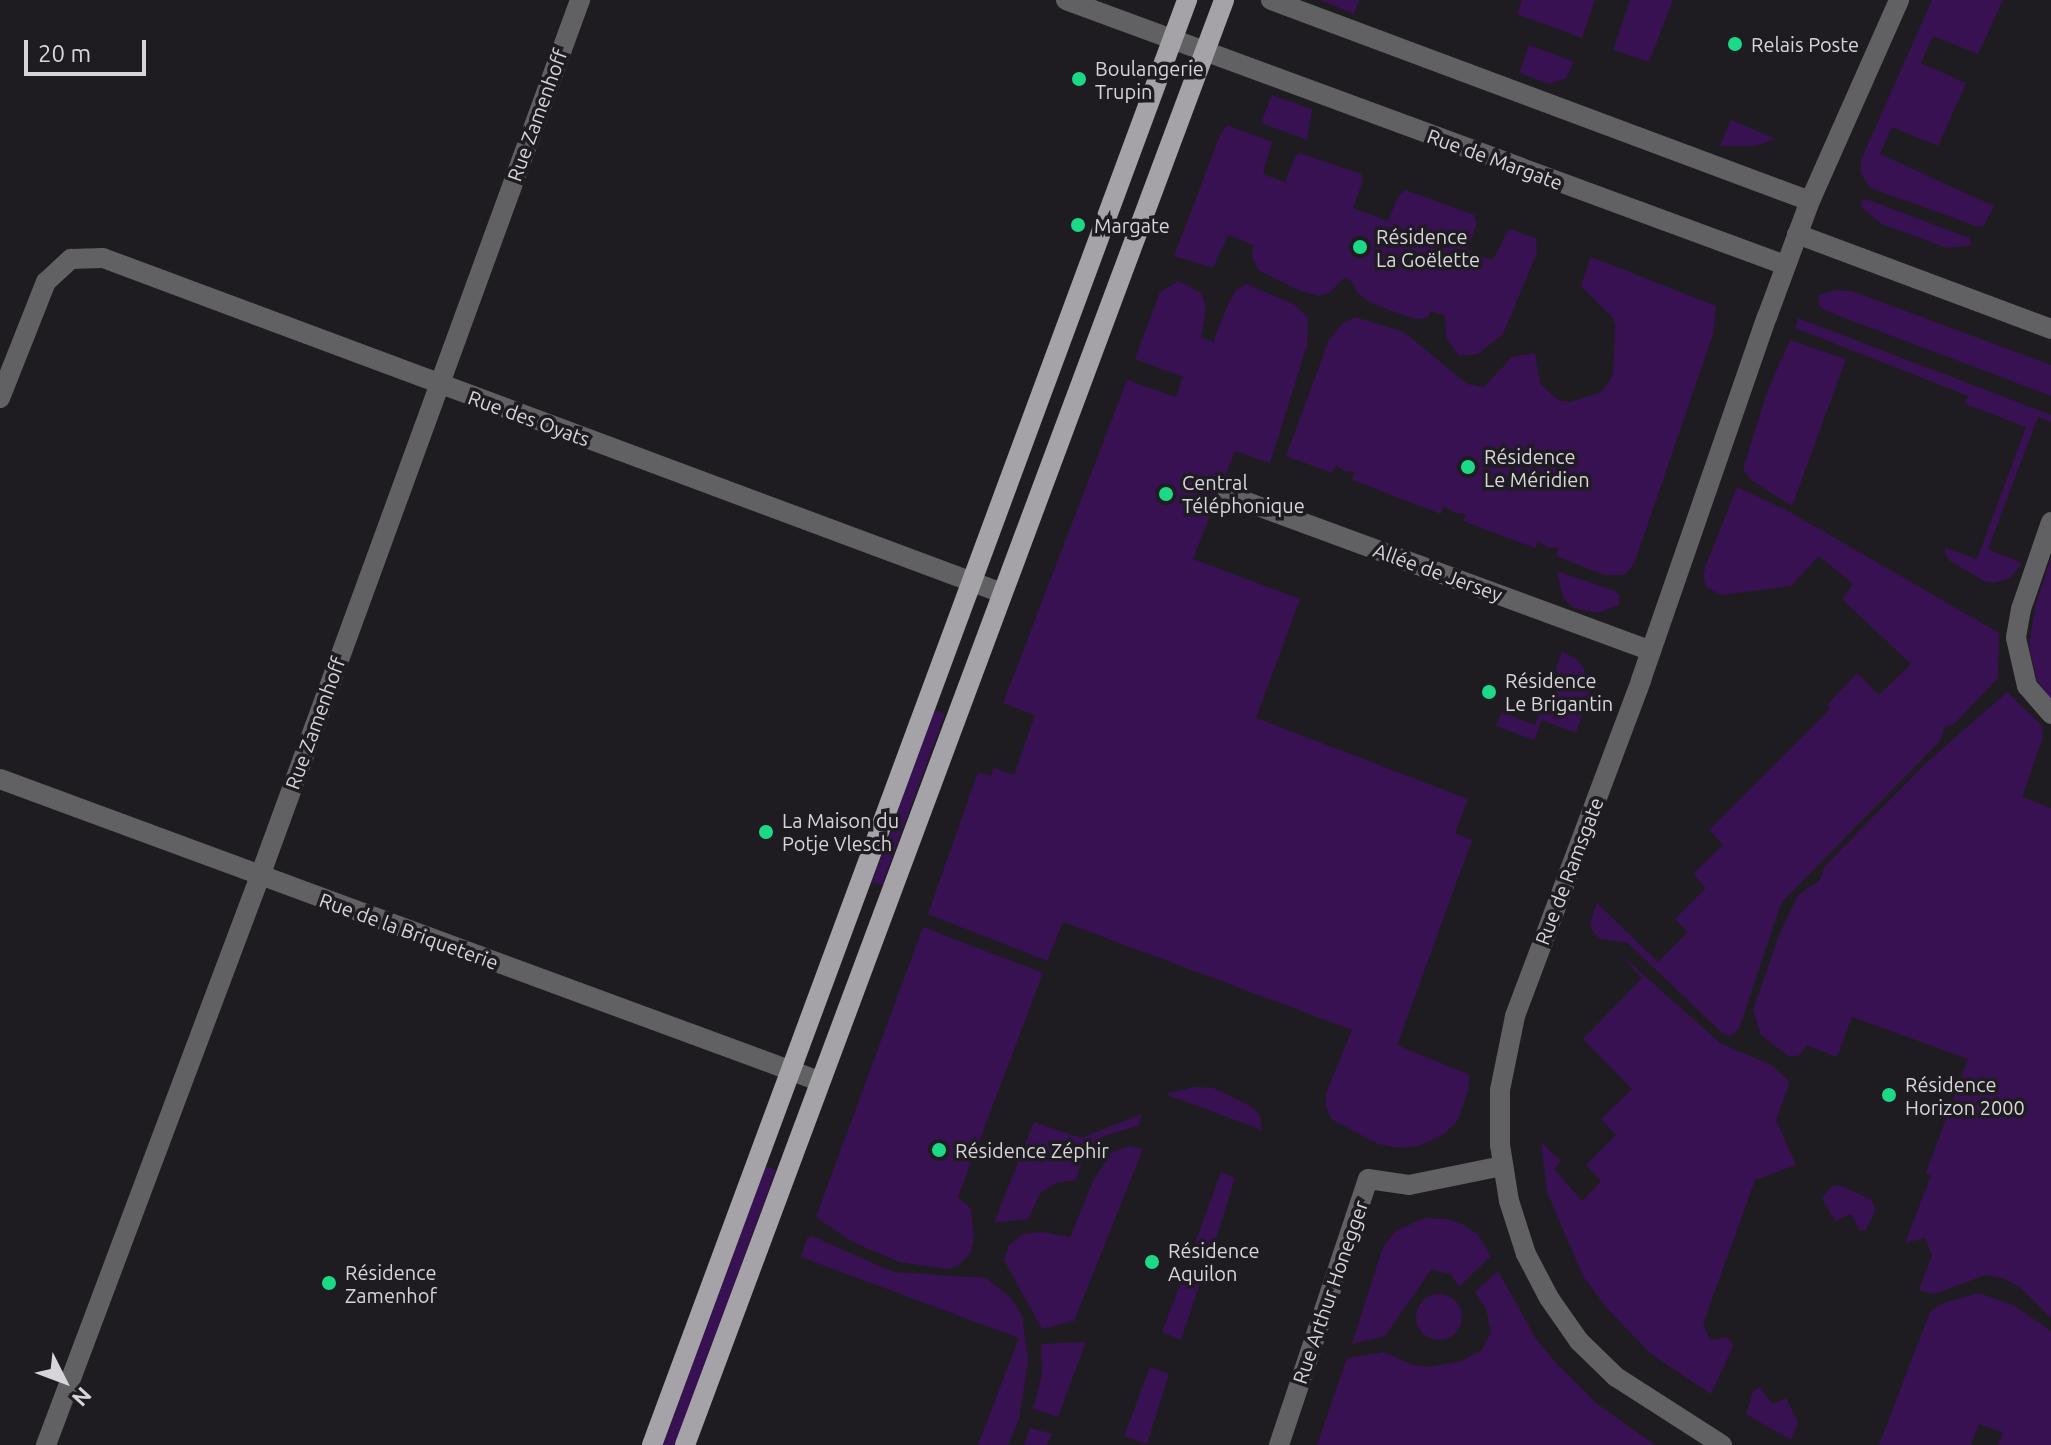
<!DOCTYPE html>
<meta charset="utf-8">
<style>
body{margin:0}
#map{position:relative;width:2051px;height:1445px;overflow:hidden;background:#1f1c21;font-family:Ubuntu,sans-serif}
div>[style]{position:absolute}
[style*='--x']{left:calc(var(--x)*1px);top:calc(var(--y)*1px);width:calc(var(--w)*1px);rotate:calc(var(--a)*1deg)}
.green>*{inset:0;background:#371151}
.round{border-radius:50%}
.minor>*{height:20px;margin:-10px;padding:0 10px;transform-origin:10px;border-radius:10px;background:#616062}
.major>*{height:20px;margin:-10px;padding:0 10px;transform-origin:10px;border-radius:10px;background:#a5a3a8}
.dots>*{width:22px;height:22px;translate:-50% -50%;box-sizing:border-box;border:4px solid #1f1c21;border-radius:50%}
span{translate:-50% -50%;white-space:nowrap;text-align:center;line-height:1.15;-webkit-text-stroke:7px #1f1c21;paint-order:stroke}
.poi-label{font-size:20px;color:#d7d5d9}
.left{translate:0 -50%;text-align:left}
.street-label{font-size:20px;color:#d7d5d9}
.north{position:absolute;left:24px;top:1341px;width:80px;height:80px;-webkit-text-stroke:6px #1f1c21;paint-order:stroke;rotate:132deg;font-size:22px;font-weight:700;line-height:32px;text-align:center;color:#d7d5d9}
.north::after{content:'';display:block;margin:auto;width:28px;height:36px;background:#d7d5d9;clip-path:polygon(50% 0,100% 100%,50% 72%,0 100%)}
.scale{position:absolute;left:24px;top:40px;width:122px;height:36px;box-sizing:border-box;border:4px solid #d7d5d9;border-top:0;padding-left:10px;font-size:24px;line-height:28px;white-space:nowrap;color:#d7d5d9;-webkit-text-stroke:6px #1f1c21;paint-order:stroke}
</style>
<div id="map">
<div class="green">
<div style="clip-path:polygon(1320px 0,1359px 0,1354px 14px)"></div>
<div style="clip-path:polygon(1522px 0,1595px 0,1582px 38px,1517px 14px)"></div>
<div style="clip-path:polygon(1630px 0,1673px 0,1649px 62px,1613px 50px)"></div>
<div style="clip-path:polygon(1932px 0,2003px 0,1978px 54px,1933px 36px,1921px 63px,1966px 83px,1938px 146px,1892px 127px,1880px 154px,1994px 206px,1984px 225px,1979px 227px,1870px 188px,1861px 173px,1861px 160px)"></div>
<div style="clip-path:polygon(1529px 45px,1574px 62px,1566px 78px,1550px 84px,1519px 73px)"></div>
<div style="clip-path:polygon(1272px 95px,1312px 109px,1307px 140px,1261px 123px)"></div>
<div style="clip-path:polygon(1731px 120px,1776px 139px,1755px 146px,1720px 146px)"></div>
<div style="clip-path:polygon(1227px 125px,1272px 142px,1263px 174px,1285px 182px,1295px 157px,1300px 153px,1361px 174px,1363px 180px,1353px 208px,1388px 221px,1399px 195px,1406px 190px,1474px 215px,1477px 223px,1467px 250px,1493px 260px,1509px 229px,1536px 238px,1537px 253px,1503px 334px,1478px 354px,1459px 356px,1446px 337px,1445px 316px,1432px 311px,1427px 318px,1415px 319px,1387px 309px,1366px 300px,1356px 291px,1353px 282px,1344px 278px,1330px 292px,1319px 296px,1300px 291px,1258px 270px,1252px 256px,1253px 245px,1228px 235px,1213px 268px,1174px 256px,1220px 135px)"></div>
<div style="clip-path:polygon(1866px 199px,1969px 238px,1972px 245px,1947px 248px,1882px 224px,1862px 208px,1861px 201px)"></div>
<div style="clip-path:polygon(1591px 257px,1716px 306px,1713px 334px,1634px 564px,1624px 575px,1605px 575px,1556px 556px,1558px 547px,1548px 548px,1538px 541px,1535px 548px,1463px 521px,1466px 514px,1455px 513px,1444px 506px,1441px 514px,1352px 480px,1355px 472px,1344px 471px,1336px 465px,1332px 473px,1286px 456px,1329px 340px,1342px 324px,1355px 317px,1404px 332px,1467px 384px,1484px 387px,1512px 357px,1535px 353px,1540px 384px,1558px 400px,1571px 402px,1601px 392px,1613px 376px,1615px 326px,1613px 318px,1581px 286px)"></div>
<div style="clip-path:polygon(1178px 281px,1202px 293px,1206px 309px,1201px 337px,1213px 342px,1229px 302px,1237px 289px,1247px 284px,1295px 305px,1308px 318px,1307px 345px,1270px 463px,1235px 451px,1193px 559px,1300px 599px,1256px 718px,1468px 799px,1455px 833px,1472px 840px,1397px 1045px,1470px 1075px,1468px 1090px,1458px 1120px,1444px 1134px,1419px 1146px,1400px 1148px,1378px 1144px,1331px 1119px,1326px 1107px,1326px 1093px,1352px 1030px,1063px 922px,1047px 961px,928px 914px,978px 772px,991px 776px,994px 768px,1014px 775px,1035px 715px,1003px 703px,1127px 380px,1176px 397px,1183px 377px,1135px 359px,1160px 292px)"></div>
<div style="clip-path:polygon(1834px 290px,1852px 291px,2051px 365px,2051px 396px,1826px 311px,1819px 306px,1818px 296px)"></div>
<div style="clip-path:polygon(1798px 318px,2051px 415px,2051px 422px,2038px 417px,1988px 549px,2022px 563px,2010px 578px,1994px 583px,1984px 581px,1950px 561px,1945px 553px,1945px 548px,1977px 559px,2026px 427px,1965px 404px,1968px 396px,1795px 328px)"></div>
<div style="clip-path:polygon(1790px 340px,1846px 359px,1792px 506px,1751px 480px,1743px 469px,1767px 392px)"></div>
<div style="clip-path:polygon(1737px 487px,1790px 512px,1999px 633px,1998px 678px,1955px 723px,1944px 728px,1940px 741px,1781px 903px,1739px 1029px,1730px 1036px,1722px 1033px,1628px 943px,1601px 939px,1594px 934px,1590px 923px,1597px 903px,1658px 962px,1688px 932px,1675px 919px,1706px 888px,1693px 874px,1723px 845px,1709px 830px,1830px 709px,1827px 705px,1857px 673px,1879px 695px,1911px 664px,1842px 599px,1853px 584px,1819px 556px,1791px 586px,1721px 595px,1706px 587px,1703px 576px,1706px 565px)"></div>
<div style="clip-path:polygon(2051px 559px,2051px 699px,2037px 680px,2029px 647px,2035px 606px)"></div>
<div style="clip-path:polygon(1557px 571px,1615px 591px,1620px 596px,1619px 605px,1598px 613px,1574px 608px,1563px 598px)"></div>
<div style="clip-path:polygon(1562px 651px,1578px 660px,1590px 679px,1589px 695px,1576px 733px,1542px 720px,1534px 740px,1496px 726px,1502px 712px,1535px 725px,1541px 708px,1553px 702px,1561px 680px,1556px 669px)"></div>
<div style="clip-path:polygon(2007px 692px,2042px 726px,2043px 737px,2022px 797px,2051px 808px,2051px 1318px,2022px 1289px,2005px 1279px,1986px 1275px,1934px 1294px,1919px 1290px,1932px 1255px,1925px 1238px,1905px 1243px,1931px 1176px,1926px 1173px,1968px 1059px,1852px 1017px,1837px 1057px,1806px 1045px,1800px 1055px,1790px 1057px,1761px 1035px,1753px 1010px,1779px 935px,1798px 895px,1820px 880px,1824px 867px,1924px 765px)"></div>
<div style="clip-path:polygon(935px 710px,945px 714px,882px 885px,872px 882px)"></div>
<div style="clip-path:polygon(923px 927px,1043px 973px,958px 1197px,971px 1209px,974px 1239px,970px 1254px,958px 1266px,947px 1269px,899px 1262px,851px 1241px,816px 1217px)"></div>
<div style="clip-path:polygon(1619px 953px,1720px 1043px,1771px 1065px,1790px 1082px,1776px 1120px,1796px 1165px,1755px 1180px,1703px 1324px,1710px 1340px,1728px 1337px,1733px 1346px,1711px 1394px,1651px 1354px,1606px 1307px,1583px 1276px,1547px 1192px,1541px 1142px,1561px 1161px,1554px 1169px,1582px 1201px,1601px 1181px,1586px 1165px,1616px 1135px,1601px 1119px,1632px 1089px,1583px 1039px,1642px 978px)"></div>
<div style="clip-path:polygon(1194px 1087px,1213px 1088px,1249px 1105px,1260px 1115px,1262px 1130px,1165px 1094px)"></div>
<div style="clip-path:polygon(1142px 1114px,1138px 1126px,1104px 1136px,1091px 1146px,1082px 1160px,1076px 1180px,1056px 1183px,1041px 1192px,1028px 1219px,994px 1223px,1034px 1122px,1081px 1138px)"></div>
<div style="clip-path:polygon(1129px 1146px,1143px 1149px,1074px 1321px,1042px 1329px,1004px 1260px,1009px 1245px,1023px 1234px,1043px 1232px,1070px 1237px,1093px 1181px,1112px 1152px)"></div>
<div style="clip-path:polygon(766px 1166px,776px 1170px,675px 1445px,663px 1445px)"></div>
<div style="clip-path:polygon(1221px 1172px,1235px 1178px,1212px 1252px,1194px 1246px)"></div>
<div style="clip-path:polygon(1832px 1186px,1841px 1186px,1872px 1200px,1875px 1211px,1866px 1230px,1860px 1231px,1851px 1214px,1835px 1221px,1822px 1198px)"></div>
<div style="clip-path:polygon(1424px 1218px,1447px 1219px,1464px 1225px,1478px 1235px,1491px 1256px,1459px 1287px,1451px 1274px,1431px 1270px,1385px 1336px,1352px 1344px,1383px 1247px,1396px 1231px)"></div>
<div style="clip-path:polygon(812px 1236px,893px 1272px,986px 1278px,1010px 1297px,1022px 1315px,1028px 1361px,1019px 1419px,1008px 1445px,978px 1445px,1019px 1338px,801px 1257px,807px 1238px)"></div>
<div style="clip-path:polygon(1498px 1271px,1536px 1339px,1556px 1363px,1596px 1403px,1655px 1445px,1317px 1445px,1347px 1358px,1384px 1352px,1413px 1365px,1428px 1367px,1462px 1361px,1482px 1350px,1491px 1332px,1486px 1309px,1475px 1292px)"></div>
<div style="clip-path:polygon(1183px 1277px,1200px 1283px,1181px 1340px,1162px 1332px)"></div>
<div style="clip-path:polygon(1979px 1293px,2013px 1305px,2051px 1331px,2051px 1445px,1998px 1445px,2003px 1433px,1979px 1424px,1971px 1445px,1879px 1445px,1930px 1312px,1943px 1303px)"></div>
<div class="round" style="left:1416px;top:1294px;width:46px;height:46px"></div>
<div style="clip-path:polygon(1086px 1342px,1058px 1417px,1033px 1409px,1042px 1375px,1041px 1344px)"></div>
<div style="clip-path:polygon(1150px 1367px,1169px 1374px,1147px 1444px,1124px 1436px)"></div>
<div style="clip-path:polygon(1760px 1387px,1772px 1404px,1786px 1398px,1798px 1423px,1791px 1440px,1746px 1414px,1753px 1392px)"></div>
<div style="clip-path:polygon(1030px 1428px,1052px 1434px,1047px 1445px,1024px 1445px)"></div>
</div>
<div class="minor">
<div style="--x:1066;--y:0;--w:766;--a:20.23"></div>
<div style="--x:1271;--y:0;--w:575;--a:20.45"></div>
<div style="--x:1797;--y:234;--w:271;--a:20.5"></div>
<div style="--x:0;--y:398;--w:125;--a:-68.4"></div>
<div style="--x:46;--y:282;--w:34;--a:-43"></div>
<div style="--x:71;--y:259;--w:32;--a:-2"></div>
<div style="--x:103;--y:258;--w:959;--a:20.44"></div>
<div style="--x:1225;--y:494;--w:454;--a:20.2"></div>
<div style="--x:2051;--y:522;--w:92;--a:109"></div>
<div style="--x:2021;--y:609;--w:29;--a:100"></div>
<div style="--x:2016;--y:638;--w:49;--a:77.1"></div>
<div style="--x:2027;--y:686;--w:37;--a:49"></div>
<div style="--x:0;--y:779;--w:873;--a:20.24"></div>
<div style="--x:46;--y:1445;--w:608;--a:-69.39"></div>
<div style="--x:260;--y:876;--w:933;--a:-69.93"></div>
<div style="--x:1279;--y:1445;--w:280;--a:-71.5"></div>
<div style="--x:1368;--y:1179;--w:41;--a:8.3"></div>
<div style="--x:1409;--y:1185;--w:95;--a:-11.5"></div>
<div style="--x:1722;--y:1445;--w:126;--a:-147.3"></div>
<div style="--x:1616;--y:1377;--w:52;--a:-135.8"></div>
<div style="--x:1579;--y:1341;--w:52;--a:-124.9"></div>
<div style="--x:1549;--y:1298;--w:50;--a:-117.6"></div>
<div style="--x:1526;--y:1254;--w:56;--a:-107.8"></div>
<div style="--x:1509;--y:1201;--w:57;--a:-99.1"></div>
<div style="--x:1500;--y:1145;--w:55;--a:-90"></div>
<div style="--x:1500;--y:1090;--w:76;--a:-78.5"></div>
<div style="--x:1515;--y:1016;--w:359;--a:-69.4"></div>
<div style="--x:1641;--y:680;--w:384;--a:-70.9"></div>
<div style="--x:1767;--y:317;--w:124;--a:-69.7"></div>
<div style="--x:1810;--y:201;--w:220;--a:-66.1"></div>
</div>
<div class="major">
<div style="--x:652;--y:1445;--w:1541;--a:-69.68"></div>
<div style="--x:685;--y:1445;--w:1542;--a:-69.54"></div>
</div>
<div class="dots">
<div style="left:1735px;top:44px;background:#1cd988"></div>
<div style="left:1079px;top:79px;background:#1cd988"></div>
<div style="left:1078px;top:225px;background:#1cd988"></div>
<div style="left:1360px;top:247px;background:#1cd988"></div>
<div style="left:1468px;top:467px;background:#1cd988"></div>
<div style="left:1166px;top:494px;background:#1cd988"></div>
<div style="left:1489px;top:692px;background:#1cd988"></div>
<div style="left:766px;top:832px;background:#1cd988"></div>
<div style="left:1889px;top:1095px;background:#1cd988"></div>
<div style="left:939px;top:1150px;background:#1cd988"></div>
<div style="left:1152px;top:1262px;background:#1cd988"></div>
<div style="left:329px;top:1283px;background:#1cd988"></div>
</div>
<div class="poi-label">
<span class="left" style="left:1751px;top:44px">Relais Poste</span>
<span class="left" style="left:1095px;top:80px">Boulangerie<br>Trupin</span>
<span class="left" style="left:1094px;top:225px">Margate</span>
<span class="left" style="left:1376px;top:248px">Résidence<br>La Goëlette</span>
<span class="left" style="left:1484px;top:468px">Résidence<br>Le Méridien</span>
<span class="left" style="left:1182px;top:494px">Central<br>Téléphonique</span>
<span class="left" style="left:1505px;top:692px">Résidence<br>Le Brigantin</span>
<span class="left" style="left:782px;top:832px">La Maison du<br>Potje Vlesch</span>
<span class="left" style="left:1905px;top:1096px">Résidence<br>Horizon 2000</span>
<span class="left" style="left:955px;top:1150px">Résidence Zéphir</span>
<span class="left" style="left:1168px;top:1262px">Résidence<br>Aquilon</span>
<span class="left" style="left:345px;top:1284px">Résidence<br>Zamenhof</span>
</div>
<div class="street-label">
<span style="left:537px;top:115px;rotate:-70deg">Rue Zamenhoff</span>
<span style="left:1495px;top:159px;rotate:20deg">Rue de Margate</span>
<span style="left:529px;top:418px;rotate:20deg">Rue des Oyats</span>
<span style="left:1438px;top:572px;rotate:20deg">Allée de Jersey</span>
<span style="left:315px;top:723px;rotate:-70deg">Rue Zamenhoff</span>
<span style="left:1569px;top:871px;rotate:-69deg">Rue de Ramsgate</span>
<span style="left:409px;top:931px;rotate:20deg">Rue de la Briqueterie</span>
<span style="left:1330px;top:1292px;rotate:-71deg">Rue Arthur Honegger</span>
</div>
<div class="north">N</div>
<div class="scale">20 m</div>
</div>
